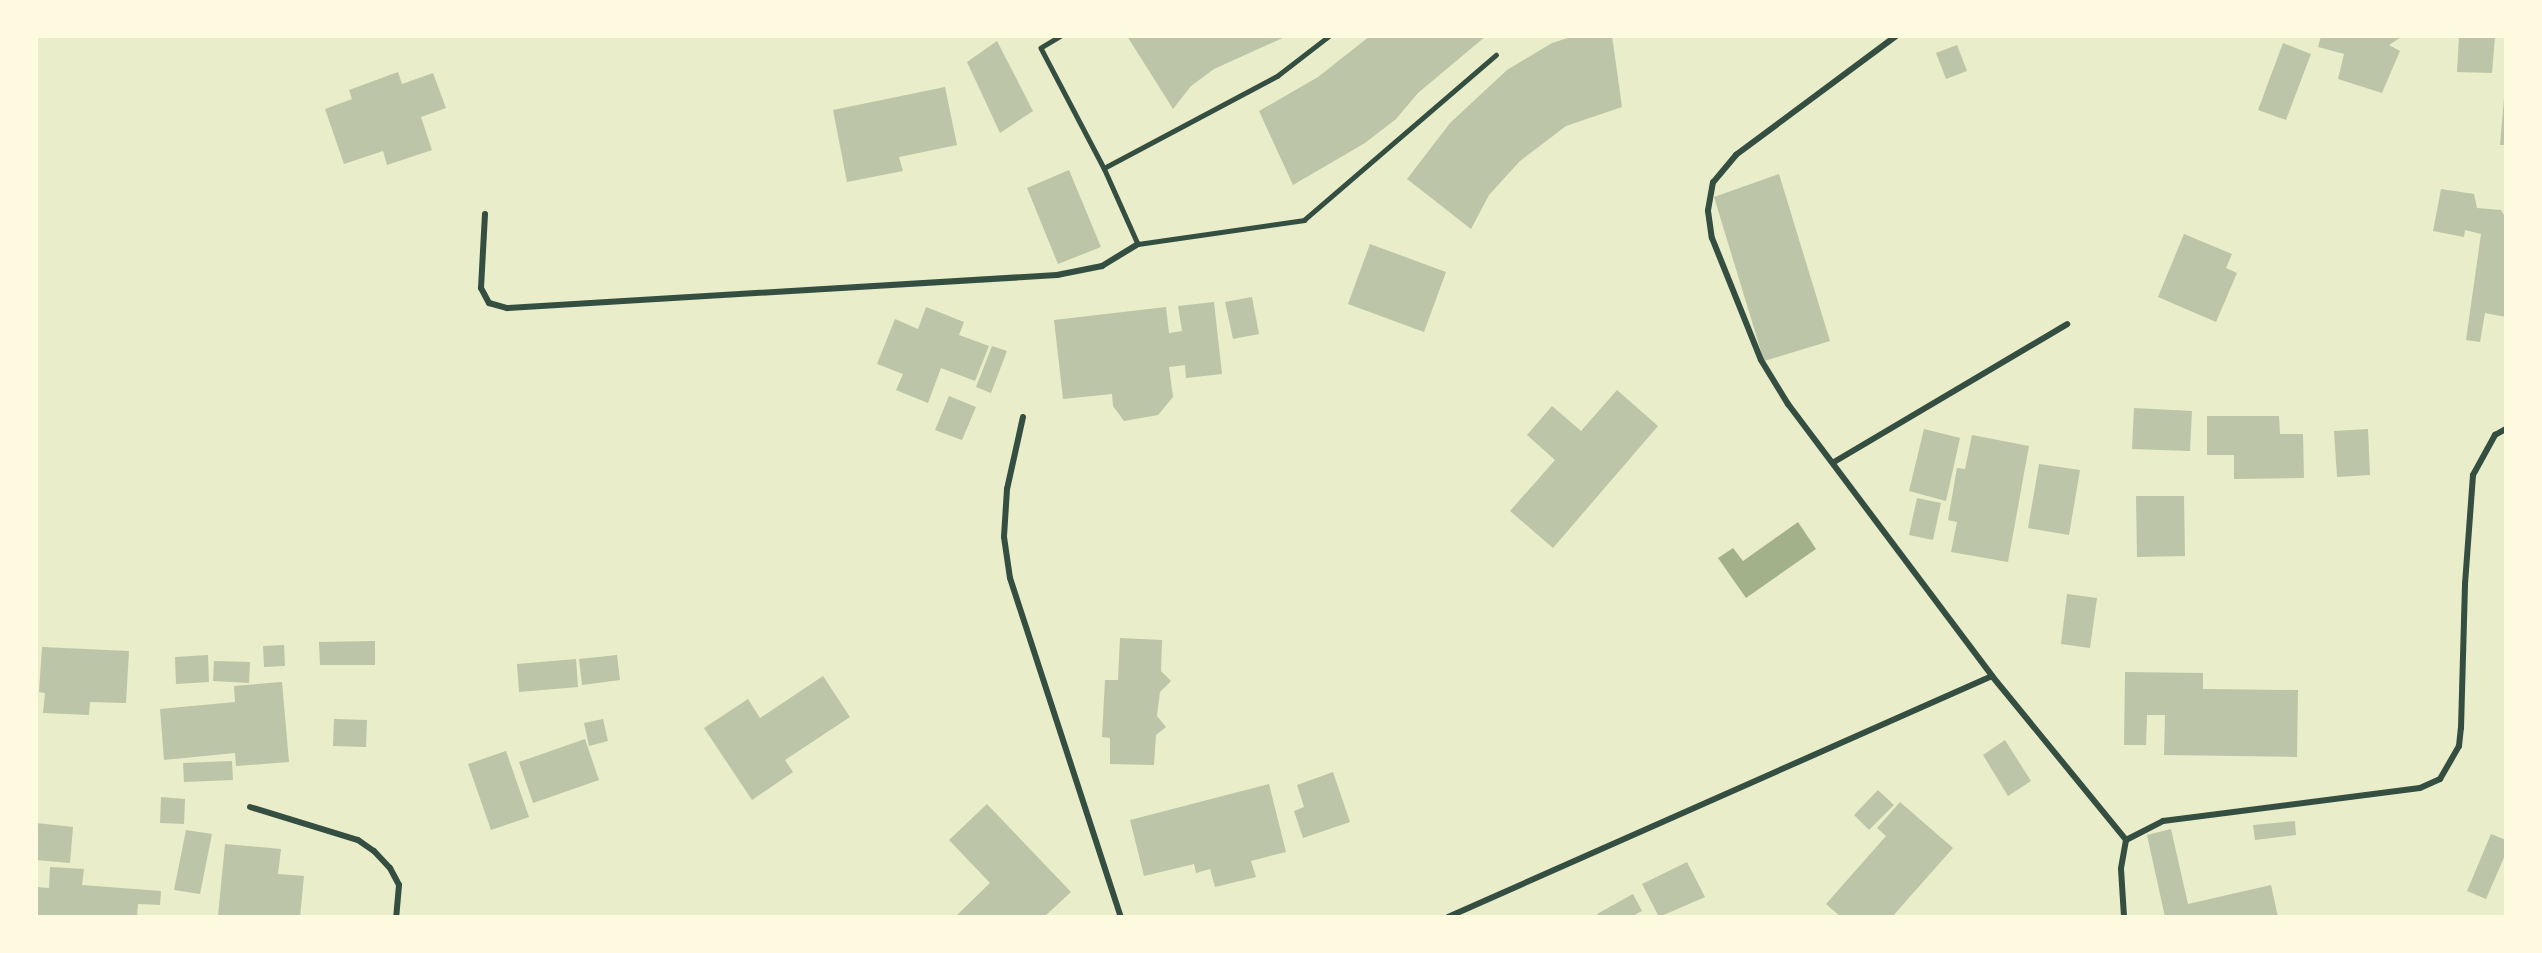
<!DOCTYPE html>
<style>
body{margin:0}
#map{position:relative;width:2542px;height:953px;overflow:hidden;background:#e9edc9;font-family:Raleway,sans-serif}
div>[style]{position:absolute}
[style*='--x']{left:calc(var(--x)*1px);top:calc(var(--y)*1px);width:calc(var(--w)*1px);rotate:calc(var(--a)*1deg)}
.water>*{inset:0;background:#a3b18a}
.building>*{inset:0;background:#bcc5a7}
.service>*{height:4.5px;margin:-2.25px;padding:0 2.25px;transform-origin:2.25px;border-radius:2.25px;background:#344e41}
.minor>*{height:6px;margin:-3px;padding:0 3px;transform-origin:3px;border-radius:3px;background:#344e41}
span{translate:-50% -50%;white-space:nowrap;text-align:center;line-height:1.15;-webkit-text-stroke:4.5px #fefae0;paint-order:stroke}
.frame{position:absolute;inset:0;border:38px solid #fefae0;pointer-events:none}
</style>
<div id="map">
<div class="water">
<div style="clip-path:polygon(1798px 522px,1816px 549px,1746px 598px,1718px 558px,1733px 548px,1743px 561px)"></div>
</div>
<div class="building">
<div style="clip-path:polygon(1127px 36px,1287px 36px,1214px 69px,1191px 86px,1173px 109px)"></div>
<div style="clip-path:polygon(1370px 36px,1486px 36px,1418px 93px,1396px 119px,1365px 143px,1293px 185px,1259px 111px,1318px 77px)"></div>
<div style="clip-path:polygon(1574px 36px,1612px 36px,1622px 107px,1566px 126px,1520px 161px,1489px 195px,1471px 229px,1407px 179px,1450px 123px,1507px 70px,1552px 43px)"></div>
<div style="clip-path:polygon(2321px 36px,2403px 36px,2389px 45px,2400px 51px,2382px 93px,2338px 79px,2344px 54px,2318px 47px)"></div>
<div style="clip-path:polygon(2459px 36px,2495px 36px,2492px 73px,2457px 72px)"></div>
<div style="clip-path:polygon(997px 41px,1033px 111px,1000px 133px,967px 62px)"></div>
<div style="clip-path:polygon(2283px 43px,2311px 54px,2286px 120px,2258px 110px)"></div>
<div style="clip-path:polygon(1957px 45px,1967px 71px,1946px 79px,1936px 53px)"></div>
<div style="clip-path:polygon(398px 72px,402px 84px,433px 73px,446px 108px,421px 117px,432px 150px,387px 165px,383px 151px,344px 164px,325px 109px,352px 99px,349px 90px)"></div>
<div style="clip-path:polygon(945px 87px,957px 145px,899px 157px,903px 171px,847px 182px,833px 110px)"></div>
<div style="clip-path:polygon(2504px 99px,2506px 99px,2506px 145px,2500px 145px)"></div>
<div style="clip-path:polygon(1069px 170px,1101px 247px,1058px 264px,1027px 188px)"></div>
<div style="clip-path:polygon(1779px 174px,1830px 341px,1764px 361px,1714px 197px)"></div>
<div style="clip-path:polygon(2441px 189px,2474px 194px,2477px 208px,2501px 210px,2506px 218px,2506px 317px,2485px 313px,2480px 342px,2466px 340px,2481px 234px,2465px 230px,2464px 237px,2433px 231px)"></div>
<div style="clip-path:polygon(2184px 234px,2232px 254px,2226px 268px,2237px 273px,2216px 322px,2158px 297px)"></div>
<div style="clip-path:polygon(1370px 244px,1446px 272px,1424px 332px,1348px 304px)"></div>
<div style="clip-path:polygon(1252px 297px,1259px 334px,1233px 339px,1225px 302px)"></div>
<div style="clip-path:polygon(1214px 302px,1222px 374px,1186px 378px,1185px 365px,1169px 367px,1173px 397px,1158px 415px,1124px 421px,1113px 406px,1112px 394px,1063px 399px,1054px 320px,1166px 307px,1169px 333px,1182px 331px,1178px 306px)"></div>
<div style="clip-path:polygon(926px 307px,964px 322px,959px 335px,989px 346px,975px 381px,941px 368px,928px 403px,896px 390px,903px 374px,877px 364px,895px 319px,918px 329px)"></div>
<div style="clip-path:polygon(992px 346px,1007px 351px,991px 393px,976px 387px)"></div>
<div style="clip-path:polygon(1617px 390px,1658px 426px,1553px 548px,1510px 511px,1555px 460px,1527px 435px,1552px 406px,1581px 431px)"></div>
<div style="clip-path:polygon(949px 396px,976px 407px,962px 440px,935px 430px)"></div>
<div style="clip-path:polygon(2134px 408px,2192px 411px,2190px 451px,2132px 449px)"></div>
<div style="clip-path:polygon(2207px 416px,2279px 416px,2280px 434px,2303px 434px,2304px 478px,2234px 479px,2234px 455px,2207px 455px)"></div>
<div style="clip-path:polygon(1924px 429px,1960px 438px,1946px 501px,1909px 491px)"></div>
<div style="clip-path:polygon(2368px 429px,2370px 475px,2337px 477px,2334px 431px)"></div>
<div style="clip-path:polygon(1972px 435px,2029px 446px,2008px 562px,1951px 552px,1957px 522px,1948px 520px,1957px 468px,1965px 469px)"></div>
<div style="clip-path:polygon(2039px 464px,2080px 470px,2069px 535px,2028px 528px)"></div>
<div style="clip-path:polygon(2136px 496px,2184px 496px,2185px 556px,2137px 557px)"></div>
<div style="clip-path:polygon(1917px 498px,1941px 503px,1933px 540px,1909px 535px)"></div>
<div style="clip-path:polygon(2067px 594px,2097px 598px,2090px 648px,2061px 644px)"></div>
<div style="clip-path:polygon(1120px 638px,1162px 640px,1161px 671px,1171px 681px,1160px 692px,1157px 716px,1166px 727px,1156px 735px,1154px 765px,1110px 764px,1110px 738px,1102px 737px,1105px 680px,1118px 680px)"></div>
<div style="clip-path:polygon(375px 641px,375px 665px,320px 665px,319px 642px)"></div>
<div style="clip-path:polygon(284px 645px,285px 666px,264px 667px,263px 646px)"></div>
<div style="clip-path:polygon(42px 647px,129px 651px,126px 703px,90px 702px,89px 715px,43px 713px,45px 693px,39px 692px)"></div>
<div style="clip-path:polygon(208px 655px,209px 682px,176px 684px,175px 657px)"></div>
<div style="clip-path:polygon(617px 655px,620px 680px,582px 685px,579px 659px)"></div>
<div style="clip-path:polygon(576px 659px,578px 687px,519px 692px,517px 664px)"></div>
<div style="clip-path:polygon(214px 661px,250px 662px,249px 683px,213px 681px)"></div>
<div style="clip-path:polygon(2125px 672px,2203px 673px,2203px 689px,2298px 690px,2297px 757px,2164px 755px,2165px 715px,2147px 715px,2146px 745px,2124px 745px)"></div>
<div style="clip-path:polygon(823px 676px,850px 717px,785px 760px,793px 772px,752px 800px,704px 728px,748px 699px,760px 718px)"></div>
<div style="clip-path:polygon(282px 682px,289px 762px,236px 766px,235px 753px,164px 760px,160px 709px,235px 702px,234px 686px)"></div>
<div style="clip-path:polygon(334px 719px,367px 720px,366px 747px,333px 746px)"></div>
<div style="clip-path:polygon(603px 719px,608px 741px,589px 746px,584px 723px)"></div>
<div style="clip-path:polygon(585px 739px,599px 780px,533px 803px,519px 762px)"></div>
<div style="clip-path:polygon(2005px 740px,2031px 781px,2008px 796px,1983px 755px)"></div>
<div style="clip-path:polygon(506px 751px,529px 817px,491px 830px,468px 764px)"></div>
<div style="clip-path:polygon(232px 761px,233px 780px,184px 782px,183px 763px)"></div>
<div style="clip-path:polygon(1333px 772px,1350px 822px,1303px 838px,1294px 811px,1304px 807px,1297px 785px)"></div>
<div style="clip-path:polygon(1269px 784px,1286px 852px,1251px 861px,1256px 877px,1215px 887px,1210px 869px,1196px 873px,1194px 864px,1144px 876px,1130px 820px)"></div>
<div style="clip-path:polygon(1878px 790px,1894px 805px,1869px 830px,1854px 815px)"></div>
<div style="clip-path:polygon(161px 797px,185px 799px,184px 824px,160px 823px)"></div>
<div style="clip-path:polygon(1900px 802px,1953px 848px,1892px 917px,1841px 917px,1826px 904px,1886px 836px,1877px 828px)"></div>
<div style="clip-path:polygon(987px 804px,1071px 892px,1044px 917px,955px 917px,990px 883px,949px 840px)"></div>
<div style="clip-path:polygon(2295px 821px,2296px 835px,2255px 840px,2253px 825px)"></div>
<div style="clip-path:polygon(36px 823px,73px 827px,70px 863px,36px 860px)"></div>
<div style="clip-path:polygon(2171px 829px,2188px 904px,2271px 885px,2278px 917px,2165px 917px,2147px 835px)"></div>
<div style="clip-path:polygon(186px 830px,212px 834px,200px 894px,174px 890px)"></div>
<div style="clip-path:polygon(2491px 834px,2506px 840px,2506px 853px,2486px 899px,2467px 891px)"></div>
<div style="clip-path:polygon(225px 844px,281px 849px,278px 874px,304px 876px,300px 917px,218px 916px)"></div>
<div style="clip-path:polygon(1687px 862px,1705px 897px,1659px 917px,1642px 884px)"></div>
<div style="clip-path:polygon(50px 867px,84px 869px,82px 885px,161px 891px,160px 905px,138px 904px,137px 917px,36px 917px,36px 887px,49px 888px)"></div>
<div style="clip-path:polygon(1633px 894px,1642px 911px,1631px 917px,1599px 917px,1597px 914px)"></div>
</div>
<div class="service">
<div style="--x:1061;--y:36;--w:23;--a:149"></div>
<div style="--x:1041;--y:48;--w:136;--a:62.3"></div>
<div style="--x:1104;--y:168;--w:83;--a:65.9"></div>
<div style="--x:1138;--y:244;--w:168;--a:-8.2"></div>
<div style="--x:1304;--y:220;--w:253;--a:-40.7"></div>
<div style="--x:1104;--y:168;--w:196;--a:-28"></div>
<div style="--x:1277;--y:76;--w:66;--a:-37.6"></div>
</div>
<div class="minor">
<div style="--x:1896;--y:36;--w:199;--a:143.4"></div>
<div style="--x:1736;--y:155;--w:35;--a:130"></div>
<div style="--x:1713;--y:182;--w:29;--a:100"></div>
<div style="--x:1708;--y:211;--w:27;--a:82"></div>
<div style="--x:1712;--y:238;--w:131;--a:68.1"></div>
<div style="--x:1761;--y:360;--w:52;--a:58.5"></div>
<div style="--x:1788;--y:404;--w:340;--a:53.1"></div>
<div style="--x:1992;--y:676;--w:212;--a:50.7"></div>
<div style="--x:2126;--y:840;--w:29;--a:100"></div>
<div style="--x:2121;--y:869;--w:48;--a:86.4"></div>
<div style="--x:485;--y:214;--w:74;--a:93.1"></div>
<div style="--x:481;--y:288;--w:17;--a:62"></div>
<div style="--x:489;--y:303;--w:19;--a:16"></div>
<div style="--x:507;--y:308;--w:551;--a:-3.43"></div>
<div style="--x:1057;--y:275;--w:46;--a:-11.3"></div>
<div style="--x:1102;--y:266;--w:42;--a:-31.4"></div>
<div style="--x:1023;--y:417;--w:74;--a:102.5"></div>
<div style="--x:1007;--y:489;--w:48;--a:93.6"></div>
<div style="--x:1004;--y:537;--w:41;--a:81.7"></div>
<div style="--x:1010;--y:578;--w:357;--a:71.9"></div>
<div style="--x:1834;--y:462;--w:271;--a:-30.6"></div>
<div style="--x:250;--y:807;--w:113;--a:17"></div>
<div style="--x:358;--y:840;--w:19;--a:35"></div>
<div style="--x:374;--y:851;--w:23;--a:47"></div>
<div style="--x:390;--y:868;--w:19;--a:62"></div>
<div style="--x:399;--y:885;--w:32;--a:95"></div>
<div style="--x:2126;--y:840;--w:42;--a:-27.2"></div>
<div style="--x:2163;--y:821;--w:259;--a:-7.3"></div>
<div style="--x:2420;--y:788;--w:22;--a:-24"></div>
<div style="--x:2440;--y:779;--w:38;--a:-60"></div>
<div style="--x:2459;--y:746;--w:18;--a:-84"></div>
<div style="--x:2461;--y:728;--w:144;--a:-88.4"></div>
<div style="--x:2465;--y:584;--w:109;--a:-85.8"></div>
<div style="--x:2473;--y:475;--w:46;--a:-61.2"></div>
<div style="--x:2495;--y:435;--w:13;--a:-29"></div>
<div style="--x:1448;--y:917;--w:595;--a:-23.89"></div>
</div>
<div class="frame"></div>
</div>
